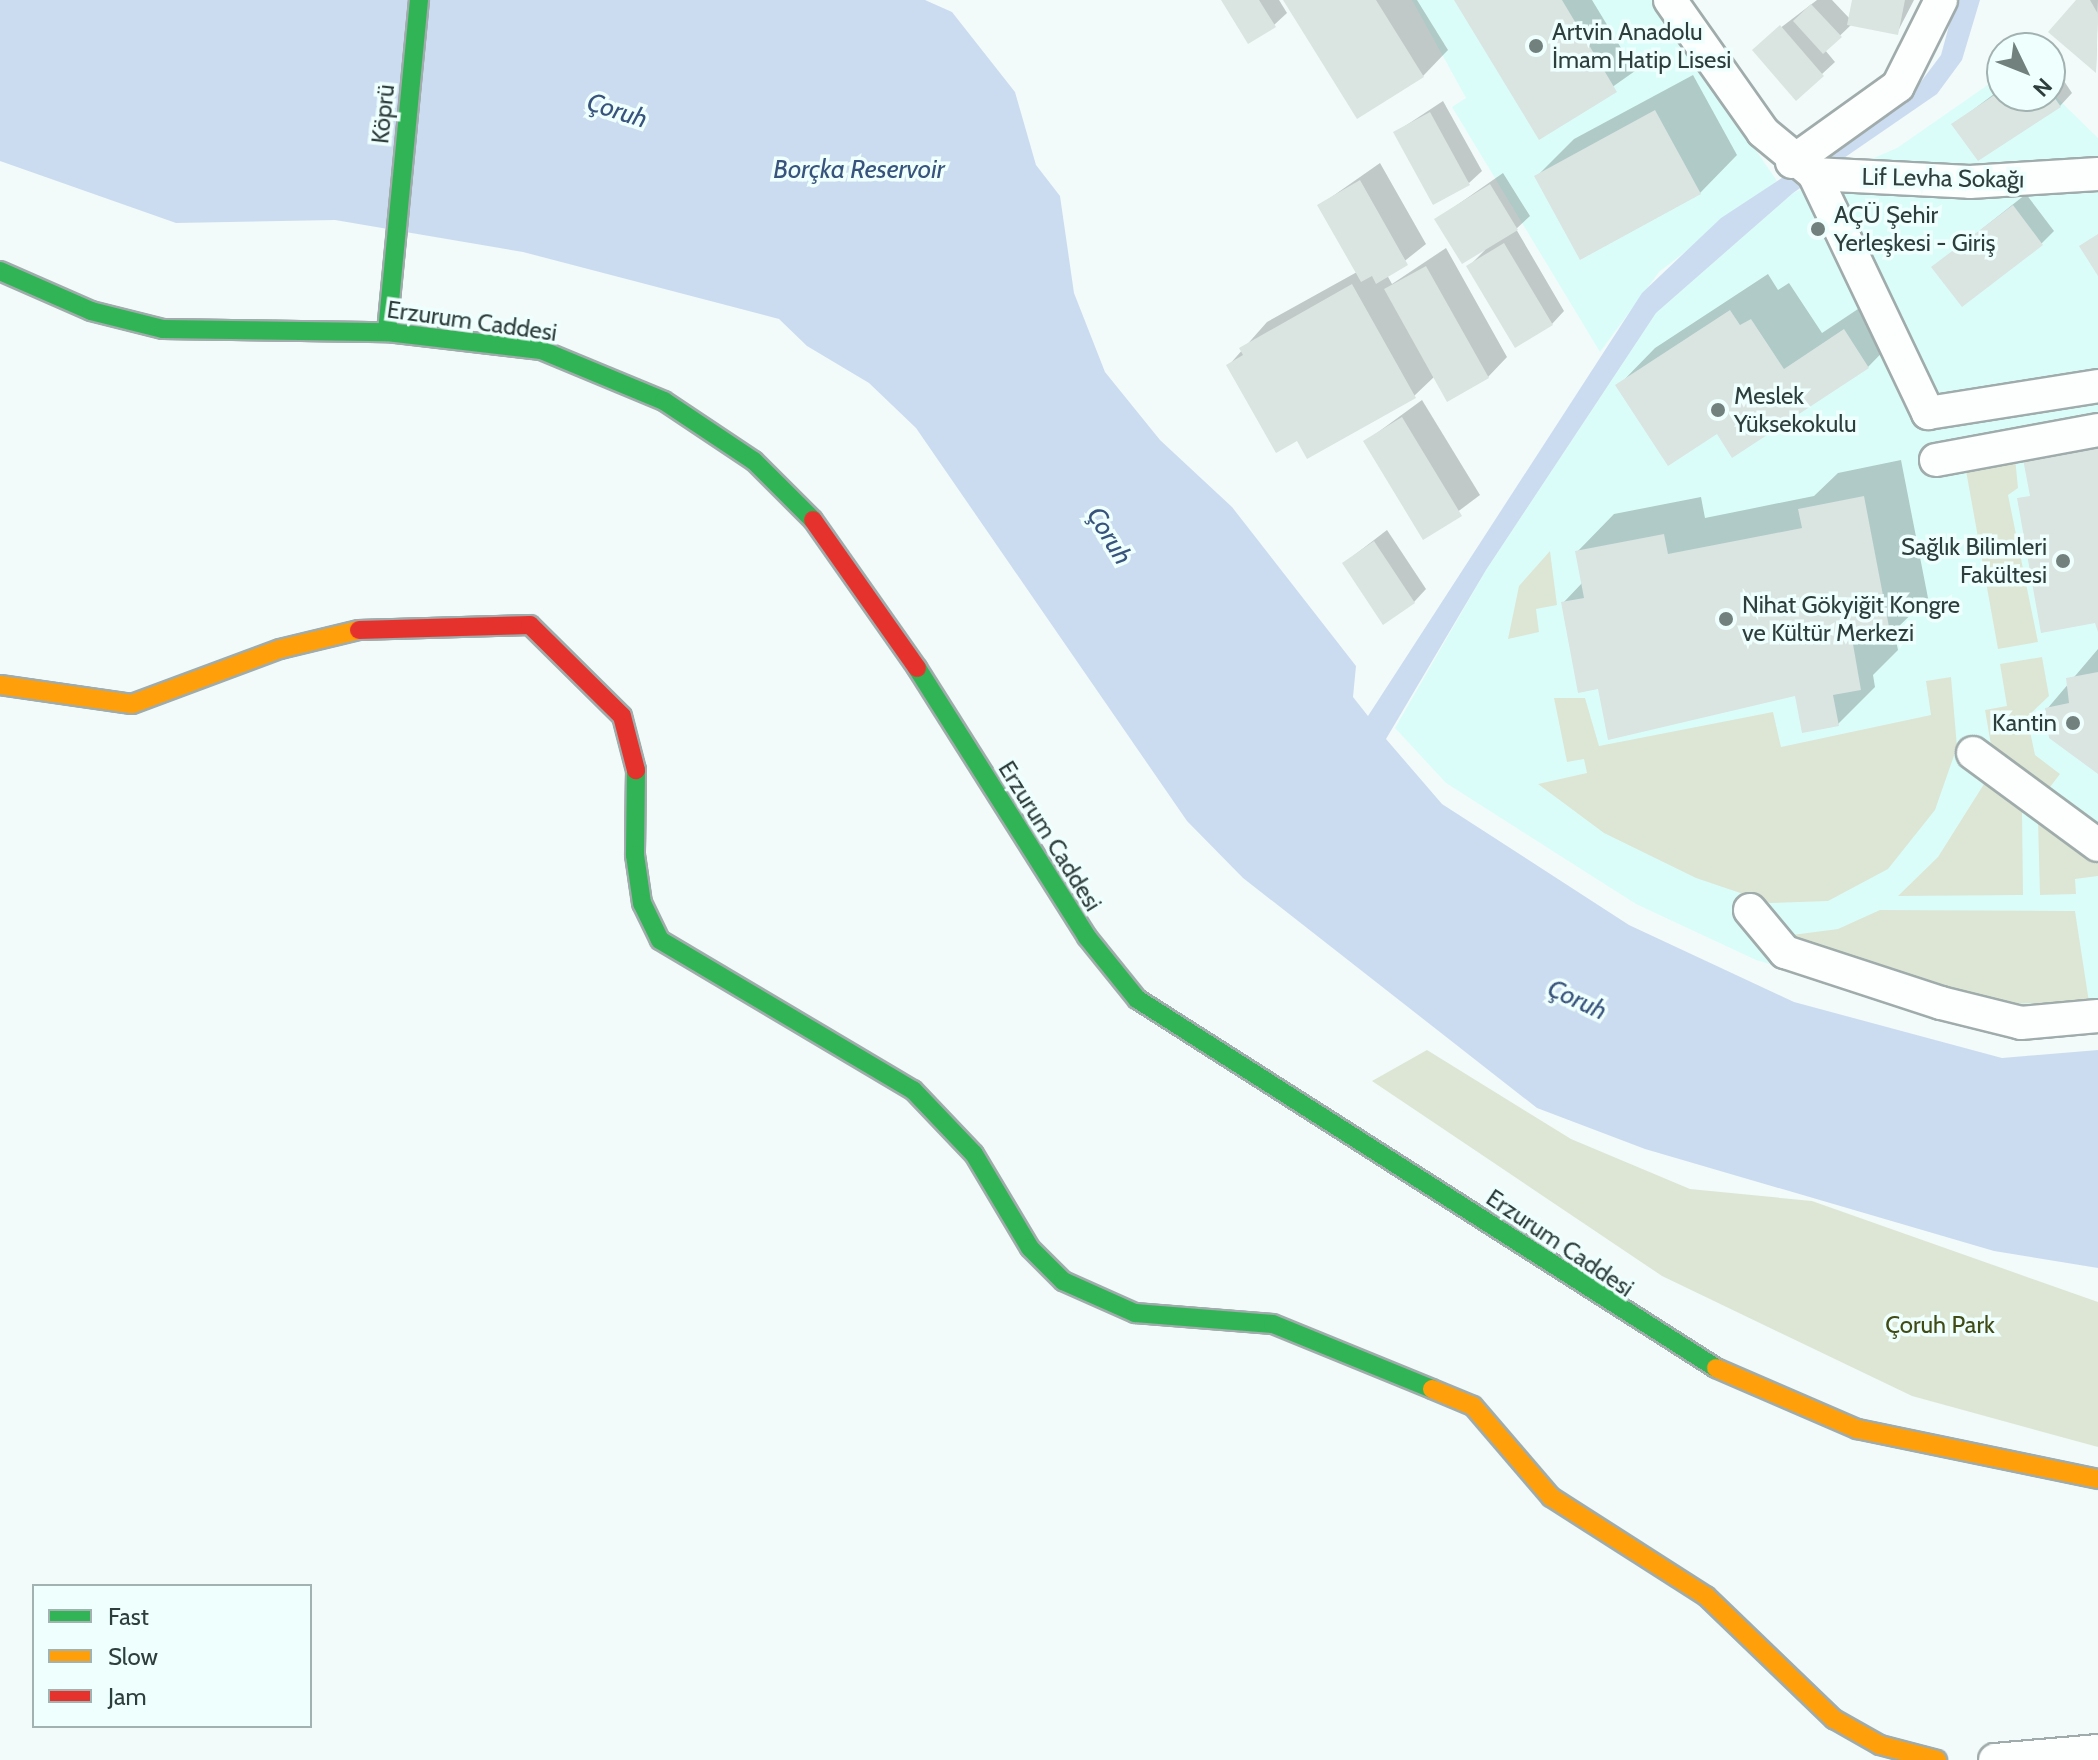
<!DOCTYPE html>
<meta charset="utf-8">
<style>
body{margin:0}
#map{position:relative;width:2098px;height:1760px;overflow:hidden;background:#f2fbfa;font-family:Cabin,sans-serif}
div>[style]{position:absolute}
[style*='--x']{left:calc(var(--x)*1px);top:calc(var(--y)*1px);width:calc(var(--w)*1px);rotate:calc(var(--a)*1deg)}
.built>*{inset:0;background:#dbfdf9}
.green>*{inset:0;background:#dde6d5}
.water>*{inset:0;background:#ccdcf0}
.shadow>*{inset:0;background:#0003}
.building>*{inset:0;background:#dae4e0}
.roads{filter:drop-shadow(2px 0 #a0acab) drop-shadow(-2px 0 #a0acab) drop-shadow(0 2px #a0acab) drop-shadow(0 -2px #a0acab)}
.street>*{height:32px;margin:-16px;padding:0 16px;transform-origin:16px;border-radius:16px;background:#fdfefe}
.fast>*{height:18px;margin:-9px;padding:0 9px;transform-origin:9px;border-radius:9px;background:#30b455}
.slow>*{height:18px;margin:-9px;padding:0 9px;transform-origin:9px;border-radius:9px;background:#ff9f0a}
.jam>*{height:18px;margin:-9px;padding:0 9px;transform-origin:9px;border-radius:9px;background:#e5322d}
.dots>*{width:22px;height:22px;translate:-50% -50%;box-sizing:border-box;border:4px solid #eefffd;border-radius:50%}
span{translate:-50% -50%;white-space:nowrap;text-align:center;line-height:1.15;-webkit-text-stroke:7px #eefffd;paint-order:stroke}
.poi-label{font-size:24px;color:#2d3e3c}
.left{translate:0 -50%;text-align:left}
.right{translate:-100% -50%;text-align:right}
.street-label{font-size:24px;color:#2d3e3c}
.park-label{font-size:24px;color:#404b16}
.water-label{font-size:26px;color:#38537c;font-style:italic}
.legend{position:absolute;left:32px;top:1584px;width:280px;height:144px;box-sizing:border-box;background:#eefffd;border:2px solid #a1b2b0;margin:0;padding:10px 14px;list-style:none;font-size:24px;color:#2d3e3c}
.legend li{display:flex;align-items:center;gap:16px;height:40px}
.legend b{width:40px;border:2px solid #a1b2b0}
.north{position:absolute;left:1986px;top:32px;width:80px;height:80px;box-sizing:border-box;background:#eefffd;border:2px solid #a1b2b0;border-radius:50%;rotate:133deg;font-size:22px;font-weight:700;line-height:32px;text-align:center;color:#2d3e3c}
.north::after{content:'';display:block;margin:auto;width:28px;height:36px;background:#72807e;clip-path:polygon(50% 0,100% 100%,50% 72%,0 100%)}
</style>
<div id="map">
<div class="built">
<div style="clip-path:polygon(1412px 0,1653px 0,1777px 181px,1659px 272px,1600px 352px,1452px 107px,1466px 98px)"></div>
<div style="clip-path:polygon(2002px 75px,2002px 96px,2050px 91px,2098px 138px,2098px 1033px,2011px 1038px,1756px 960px,1636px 904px,1446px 783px,1395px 728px,1486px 570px,1656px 313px,1793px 193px,1897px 148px)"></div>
</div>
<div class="green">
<div style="clip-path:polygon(2015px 457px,2018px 488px,2008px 495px,2038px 642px,1998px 649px,1965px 465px)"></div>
<div style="clip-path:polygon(1550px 551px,1557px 605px,1536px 609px,1539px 632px,1508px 639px,1519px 586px)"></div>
<div style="clip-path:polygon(2042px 657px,2049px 696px,2027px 717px,2035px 755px,2060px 774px,2047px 791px,1991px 745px,1985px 710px,2007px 706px,2000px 664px)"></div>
<div style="clip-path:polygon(1951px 677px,1957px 747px,1935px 810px,1888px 869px,1828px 901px,1770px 903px,1696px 878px,1604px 833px,1538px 784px,1587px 773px,1584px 759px,1567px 762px,1554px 698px,1585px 698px,1599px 746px,1773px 712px,1781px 747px,1931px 715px,1926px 681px)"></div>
<div style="clip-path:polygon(1984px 784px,2022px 808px,2023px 895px,1898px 896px,1938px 857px)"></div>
<div style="clip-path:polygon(2038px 821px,2098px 862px,2098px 876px,2075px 879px,2076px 894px,2040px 895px)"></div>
<div style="clip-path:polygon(1880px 910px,2075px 911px,2089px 1002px,2002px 1004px,1847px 963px,1792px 935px,1838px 929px)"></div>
<div style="clip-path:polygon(1427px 1050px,1571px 1139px,1690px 1189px,1812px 1201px,2098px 1302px,2098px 1447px,1912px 1396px,1662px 1276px,1372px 1081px)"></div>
</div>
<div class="water">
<div style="clip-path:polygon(0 0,925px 0,952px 12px,1015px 92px,1036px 165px,1060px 196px,1074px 293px,1105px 372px,1160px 440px,1232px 507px,1356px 666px,1353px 697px,1368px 716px,1642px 293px,1721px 218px,1914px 91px,1941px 55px,1956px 0,1980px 0,1962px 60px,1937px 94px,1793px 193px,1656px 313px,1486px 570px,1386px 739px,1442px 804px,1629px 925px,1794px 1002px,2002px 1058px,2098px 1050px,2098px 1268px,1994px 1251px,1645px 1149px,1537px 1108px,1243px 878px,1187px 821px,916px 428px,869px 383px,807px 346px,779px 319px,523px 252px,335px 220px,176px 223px,0 161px)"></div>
</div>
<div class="shadow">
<div style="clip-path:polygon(1223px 0,1279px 0,1287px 13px,1274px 25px)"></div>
<div style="clip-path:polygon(1285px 0,1417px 0,1448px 50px,1423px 76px)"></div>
<div style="clip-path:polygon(1456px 0,1592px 0,1635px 71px,1540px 138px)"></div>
<div style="clip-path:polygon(1817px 0,1832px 0,1850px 19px,1854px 0,1914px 0,1897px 33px,1852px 24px,1825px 50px,1835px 62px,1796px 98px,1767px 38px)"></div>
<div style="clip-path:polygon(2079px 0,2098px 0,2096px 70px)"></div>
<div style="clip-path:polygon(2050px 60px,2072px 93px,2060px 106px,1954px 124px,2002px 88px,2002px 96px,2050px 96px)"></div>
<div style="clip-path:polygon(1693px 75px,1737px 155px,1700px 193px,1537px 176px,1574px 139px)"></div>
<div style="clip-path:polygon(1443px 101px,1482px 171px,1469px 183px,1396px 132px)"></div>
<div style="clip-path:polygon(1380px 163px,1426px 244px,1387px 275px,1392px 284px,1446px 248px,1507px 357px,1488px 377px,1435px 376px,1414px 396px,1298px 439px,1229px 365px,1267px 322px,1357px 272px,1320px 205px)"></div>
<div style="clip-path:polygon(1503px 173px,1530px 216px,1516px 229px,1564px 311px,1552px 324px,1469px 266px,1485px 250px,1437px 219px)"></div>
<div style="clip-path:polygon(2026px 194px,2054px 231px,2041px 244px,1934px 267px)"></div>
<div style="clip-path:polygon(1768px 274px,1778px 290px,1789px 283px,1822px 333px,1882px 293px,1905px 329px,1868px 367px,1717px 431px,1618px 386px,1655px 348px)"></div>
<div style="clip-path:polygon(1422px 400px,1480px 495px,1424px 537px,1366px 441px)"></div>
<div style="clip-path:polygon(1901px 460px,1928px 598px,1894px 631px,1898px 650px,1873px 675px,1875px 687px,1838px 724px,1796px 694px,1600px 686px,1563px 603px,1583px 582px,1577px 552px,1614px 514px,1701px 497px,1705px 518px,1814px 496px,1838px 473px)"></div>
<div style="clip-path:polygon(1387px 530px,1426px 589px,1414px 602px,1344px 563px)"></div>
<div style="clip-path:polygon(2098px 649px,2098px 772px,2047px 709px)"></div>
</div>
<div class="building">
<div style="clip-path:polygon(1221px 0,1259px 0,1276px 27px,1248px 44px)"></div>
<div style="clip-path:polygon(1283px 0,1376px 0,1424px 77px,1357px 119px)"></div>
<div style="clip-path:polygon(1454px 0,1562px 0,1617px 92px,1539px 140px)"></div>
<div style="clip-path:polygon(1852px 0,1905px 0,1898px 35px,1847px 25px)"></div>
<div style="clip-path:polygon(2076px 0,2090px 0,2098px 14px,2096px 73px,2048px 32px)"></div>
<div style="clip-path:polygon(1811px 4px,1842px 37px,1823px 54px,1793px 21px)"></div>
<div style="clip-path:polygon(1780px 25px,1824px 76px,1796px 101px,1752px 50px)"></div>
<div style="clip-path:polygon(2002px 90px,2002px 96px,2050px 91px,2061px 107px,1978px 161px,1951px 124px)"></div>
<div style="clip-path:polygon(1655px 110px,1701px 194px,1580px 260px,1534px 176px)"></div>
<div style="clip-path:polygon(1430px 112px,1470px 185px,1433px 205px,1393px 132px)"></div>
<div style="clip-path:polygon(1360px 180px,1408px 265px,1376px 284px,1372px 276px,1361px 282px,1317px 205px)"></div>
<div style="clip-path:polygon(1490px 184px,1518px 230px,1462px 264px,1434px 219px)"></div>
<div style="clip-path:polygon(2013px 205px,2043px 245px,1962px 307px,1931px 267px)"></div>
<div style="clip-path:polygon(2098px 234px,2098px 276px,2079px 246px)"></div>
<div style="clip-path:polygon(1504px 243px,1553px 325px,1515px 348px,1466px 266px)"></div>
<div style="clip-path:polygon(1426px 266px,1489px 378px,1447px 402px,1384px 289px)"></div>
<div style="clip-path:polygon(1352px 284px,1416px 398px,1307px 459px,1297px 441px,1276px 453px,1226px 365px,1243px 355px,1239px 348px)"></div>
<div style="clip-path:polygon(1730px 310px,1740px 325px,1751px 319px,1784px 369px,1844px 329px,1869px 368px,1732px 458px,1717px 434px,1668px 466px,1615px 385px)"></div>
<div style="clip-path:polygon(1402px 417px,1462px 516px,1423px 540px,1363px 441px)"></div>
<div style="clip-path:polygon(2098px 445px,2098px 632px,2095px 623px,2041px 633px,2017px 498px,2030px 496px,2023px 459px)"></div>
<div style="clip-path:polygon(1864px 496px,1891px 637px,1853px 644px,1861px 690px,1833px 695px,1839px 726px,1802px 733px,1795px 696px,1608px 740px,1598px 689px,1578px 693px,1561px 602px,1584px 598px,1575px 551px,1664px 534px,1668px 554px,1802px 528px,1798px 509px)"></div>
<div style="clip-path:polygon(1374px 541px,1415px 603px,1383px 625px,1342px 563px)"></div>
<div style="clip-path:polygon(2098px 672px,2098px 774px,2049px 738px,2045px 708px,2069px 703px,2066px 678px)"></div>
</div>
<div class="roads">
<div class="street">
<div style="--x:1670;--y:0;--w:161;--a:54.8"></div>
<div style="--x:1763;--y:132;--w:66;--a:39.5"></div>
<div style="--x:1814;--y:174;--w:156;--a:2.9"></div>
<div style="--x:1970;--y:182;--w:128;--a:-3.6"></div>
<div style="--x:1792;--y:162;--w:130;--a:-35.6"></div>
<div style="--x:1898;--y:86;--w:96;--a:-63.4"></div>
<div style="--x:1814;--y:174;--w:265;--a:64.5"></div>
<div style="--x:1928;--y:413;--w:172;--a:-9"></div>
<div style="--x:1936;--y:460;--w:165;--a:-10.5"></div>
<div style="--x:1973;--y:753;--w:155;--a:36.4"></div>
<div style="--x:1750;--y:910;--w:55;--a:50.2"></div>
<div style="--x:1785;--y:952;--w:164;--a:18.1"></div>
<div style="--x:1941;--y:1003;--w:82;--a:14"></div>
<div style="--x:2021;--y:1023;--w:77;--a:-5.2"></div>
<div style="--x:1995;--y:1760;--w:103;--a:-5"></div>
</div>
<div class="fast">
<div style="--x:0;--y:271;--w:99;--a:23.7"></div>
<div style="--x:91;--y:311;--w:74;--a:14"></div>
<div style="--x:163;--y:329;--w:224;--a:0.8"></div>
<div style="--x:387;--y:332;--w:155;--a:6.7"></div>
<div style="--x:541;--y:350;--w:133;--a:22.5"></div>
<div style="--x:664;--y:401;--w:108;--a:33.7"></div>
<div style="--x:754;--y:461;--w:83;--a:45"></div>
<div style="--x:387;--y:332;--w:334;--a:-84.5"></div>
<div style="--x:917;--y:668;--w:318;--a:57.7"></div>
<div style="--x:1087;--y:937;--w:80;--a:51.1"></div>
<div style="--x:1137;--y:999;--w:687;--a:32.51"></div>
<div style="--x:636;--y:770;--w:85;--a:90.7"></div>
<div style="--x:635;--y:855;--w:49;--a:81.7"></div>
<div style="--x:642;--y:903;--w:41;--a:64.1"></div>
<div style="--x:660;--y:940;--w:294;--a:30.7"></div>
<div style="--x:913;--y:1090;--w:88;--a:46.4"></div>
<div style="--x:974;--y:1154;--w:109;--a:59.2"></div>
<div style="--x:1030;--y:1248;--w:47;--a:45"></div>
<div style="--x:1063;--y:1281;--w:79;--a:24"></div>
<div style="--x:1135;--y:1313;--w:138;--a:4.6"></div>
<div style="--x:1273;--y:1324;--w:172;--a:22.2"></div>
</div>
<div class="slow">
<div style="--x:0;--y:685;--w:133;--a:8.2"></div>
<div style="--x:132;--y:704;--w:158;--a:-20.4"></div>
<div style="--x:280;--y:649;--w:81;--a:-13.5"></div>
<div style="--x:1716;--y:1368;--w:154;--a:23.4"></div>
<div style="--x:1857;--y:1429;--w:246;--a:11.7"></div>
<div style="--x:1432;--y:1389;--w:44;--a:22.5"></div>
<div style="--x:1473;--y:1406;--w:120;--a:49.4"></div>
<div style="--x:1551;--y:1497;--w:184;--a:32.6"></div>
<div style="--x:1706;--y:1596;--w:178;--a:43.9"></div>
<div style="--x:1834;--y:1719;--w:53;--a:29.5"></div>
<div style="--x:1880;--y:1745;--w:59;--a:14.7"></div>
</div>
<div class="jam">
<div style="--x:813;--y:520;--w:181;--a:54.9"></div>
<div style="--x:359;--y:630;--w:171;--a:-1.7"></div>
<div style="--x:530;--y:625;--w:129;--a:44.7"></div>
<div style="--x:622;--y:716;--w:56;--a:75.5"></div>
</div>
</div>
<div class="dots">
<div style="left:1536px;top:46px;background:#72807e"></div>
<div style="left:1818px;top:229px;background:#72807e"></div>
<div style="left:1718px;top:410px;background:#72807e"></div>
<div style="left:2063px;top:561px;background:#72807e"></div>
<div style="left:1726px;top:619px;background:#72807e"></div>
<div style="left:2073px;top:723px;background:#72807e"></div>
</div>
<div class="poi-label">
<span class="left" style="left:1552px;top:46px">Artvin Anadolu<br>İmam Hatip Lisesi</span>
<span class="left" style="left:1834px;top:229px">AÇÜ Şehir<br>Yerleşkesi - Giriş</span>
<span class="left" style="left:1734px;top:410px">Meslek<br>Yüksekokulu</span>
<span class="right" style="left:2047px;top:561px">Sağlık Bilimleri<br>Fakültesi</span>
<span class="left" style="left:1742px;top:619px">Nihat Gökyiğit Kongre<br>ve Kültür Merkezi</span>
<span class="right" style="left:2057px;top:723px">Kantin</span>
</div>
<div class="street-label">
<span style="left:383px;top:114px;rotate:-84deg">Köprü</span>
<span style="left:1943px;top:178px;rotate:1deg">Lif Levha Sokağı</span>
<span style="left:472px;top:321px;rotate:8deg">Erzurum Caddesi</span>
<span style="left:1050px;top:836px;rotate:58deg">Erzurum Caddesi</span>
<span style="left:1560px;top:1243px;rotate:34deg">Erzurum Caddesi</span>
</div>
<div class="park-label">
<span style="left:1940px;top:1325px">Çoruh Park</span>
</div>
<div class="water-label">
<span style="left:617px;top:111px;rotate:18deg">Çoruh</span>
<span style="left:859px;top:170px">Borçka Reservoir</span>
<span style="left:1109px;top:536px;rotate:59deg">Çoruh</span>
<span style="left:1577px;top:1000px;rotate:25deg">Çoruh</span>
</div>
<ul class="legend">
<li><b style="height:10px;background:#30b455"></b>Fast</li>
<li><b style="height:10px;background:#ff9f0a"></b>Slow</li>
<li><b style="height:10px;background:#e5322d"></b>Jam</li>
</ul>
<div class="north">N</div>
</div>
